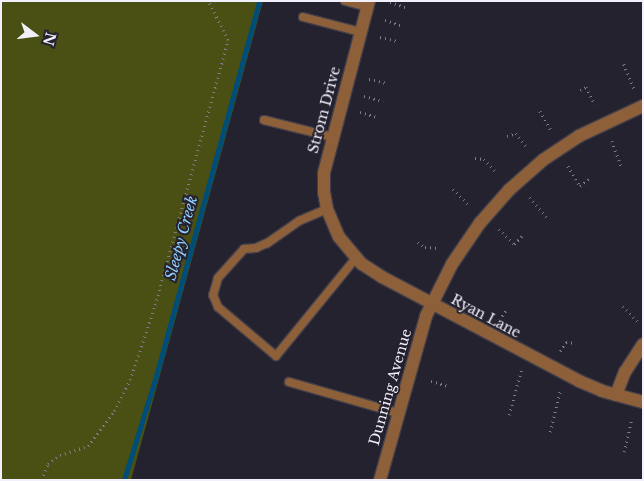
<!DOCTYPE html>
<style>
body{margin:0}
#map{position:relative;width:644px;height:481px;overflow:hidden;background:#25222f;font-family:"Libre Baskerville",serif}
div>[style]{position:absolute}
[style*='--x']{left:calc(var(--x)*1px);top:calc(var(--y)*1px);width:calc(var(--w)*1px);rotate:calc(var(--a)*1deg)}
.green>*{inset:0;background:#4a5013}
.stream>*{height:4.5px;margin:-2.25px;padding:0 2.25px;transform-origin:2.25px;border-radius:2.25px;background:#004e78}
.path>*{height:2.5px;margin-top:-1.25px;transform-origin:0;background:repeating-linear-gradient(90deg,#7f7d88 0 1px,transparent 0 5px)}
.roads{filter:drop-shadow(1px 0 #423f4b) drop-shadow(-1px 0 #423f4b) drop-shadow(0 1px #423f4b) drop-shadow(0 -1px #423f4b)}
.service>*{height:8px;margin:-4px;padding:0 4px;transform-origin:4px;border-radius:4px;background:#8e6039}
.minor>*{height:12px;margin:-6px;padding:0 6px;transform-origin:6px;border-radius:6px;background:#8e6039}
span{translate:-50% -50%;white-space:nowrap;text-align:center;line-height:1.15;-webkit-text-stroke:4px #25222f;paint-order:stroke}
.street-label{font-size:14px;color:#f2f0fa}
.water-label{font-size:15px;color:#92cffd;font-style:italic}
.frame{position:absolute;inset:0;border:2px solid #f2f0fa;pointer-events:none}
.north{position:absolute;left:10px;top:10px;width:50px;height:50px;-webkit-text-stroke:4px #25222f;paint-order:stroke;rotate:105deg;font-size:14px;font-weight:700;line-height:20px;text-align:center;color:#f2f0fa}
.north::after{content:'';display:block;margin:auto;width:18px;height:22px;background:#f2f0fa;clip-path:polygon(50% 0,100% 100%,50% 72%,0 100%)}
</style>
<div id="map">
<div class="green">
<div style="clip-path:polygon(1px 1px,263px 1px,131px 480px,1px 480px)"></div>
</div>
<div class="stream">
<div style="--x:124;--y:480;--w:109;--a:-72.9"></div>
<div style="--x:156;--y:376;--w:389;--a:-74.6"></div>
</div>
<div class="path">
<div style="--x:390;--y:2;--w:19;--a:18"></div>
<div style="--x:385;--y:20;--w:19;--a:18"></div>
<div style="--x:380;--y:37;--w:17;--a:13"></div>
<div style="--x:624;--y:64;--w:27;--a:68"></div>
<div style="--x:369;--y:79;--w:18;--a:13"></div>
<div style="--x:580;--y:90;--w:7;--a:-27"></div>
<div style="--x:586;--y:87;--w:20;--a:63"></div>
<div style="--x:364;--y:96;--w:20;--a:15"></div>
<div style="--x:540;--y:111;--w:22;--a:60"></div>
<div style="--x:360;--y:112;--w:18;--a:16"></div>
<div style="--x:507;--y:136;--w:9;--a:-18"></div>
<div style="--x:516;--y:133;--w:18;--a:52"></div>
<div style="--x:612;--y:141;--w:27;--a:70"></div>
<div style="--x:475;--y:158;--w:9;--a:6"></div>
<div style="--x:484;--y:159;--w:19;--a:47"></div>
<div style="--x:568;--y:166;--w:23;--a:59"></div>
<div style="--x:580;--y:186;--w:11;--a:-38"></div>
<div style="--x:453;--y:189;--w:21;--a:45"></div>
<div style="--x:530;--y:197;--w:26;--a:51"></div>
<div style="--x:499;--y:229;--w:21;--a:45"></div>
<div style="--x:514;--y:244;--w:11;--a:-45"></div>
<div style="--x:418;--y:242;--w:9;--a:36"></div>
<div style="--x:425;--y:247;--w:13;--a:4"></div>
<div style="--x:623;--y:306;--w:23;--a:47"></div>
<div style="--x:499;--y:320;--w:12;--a:-55"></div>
<div style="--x:560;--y:351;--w:11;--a:-56"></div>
<div style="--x:566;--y:342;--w:10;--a:6"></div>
<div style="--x:431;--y:381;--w:19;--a:16"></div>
<div style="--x:509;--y:415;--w:46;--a:-74.7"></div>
<div style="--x:550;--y:432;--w:42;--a:-76.3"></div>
<div style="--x:624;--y:452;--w:35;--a:-77"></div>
<div style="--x:41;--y:480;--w:17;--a:-66"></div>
<div style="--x:48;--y:464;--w:15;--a:-37"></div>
<div style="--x:60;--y:455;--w:29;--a:-18"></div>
<div style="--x:88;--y:446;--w:44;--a:-53.4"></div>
<div style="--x:114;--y:411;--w:35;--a:-63"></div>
<div style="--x:130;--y:380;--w:79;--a:-71.6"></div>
<div style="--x:155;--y:305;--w:275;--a:-74.6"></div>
<div style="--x:228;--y:40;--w:44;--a:-117.1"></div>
</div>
<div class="roads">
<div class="service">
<div style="--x:345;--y:1;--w:23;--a:15"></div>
<div style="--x:303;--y:17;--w:60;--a:14.5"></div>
<div style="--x:264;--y:120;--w:70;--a:14"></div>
<div style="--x:327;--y:209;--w:30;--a:157"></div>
<div style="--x:299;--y:221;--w:39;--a:145"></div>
<div style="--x:267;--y:243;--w:12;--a:156"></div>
<div style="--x:256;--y:248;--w:12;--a:175"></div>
<div style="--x:244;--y:249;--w:39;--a:132"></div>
<div style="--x:218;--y:278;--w:18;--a:106"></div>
<div style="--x:213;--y:295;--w:13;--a:67"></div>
<div style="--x:218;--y:307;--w:76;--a:40.2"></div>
<div style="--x:276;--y:356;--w:127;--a:-50.8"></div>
<div style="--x:289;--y:382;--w:113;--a:15.9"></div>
</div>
<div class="minor">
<div style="--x:369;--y:1;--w:178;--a:104.7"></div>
<div style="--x:324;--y:173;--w:19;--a:90"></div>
<div style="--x:324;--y:192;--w:17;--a:80"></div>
<div style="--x:327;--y:209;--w:30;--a:67"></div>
<div style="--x:339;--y:237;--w:35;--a:50"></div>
<div style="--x:362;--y:264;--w:24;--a:33"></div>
<div style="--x:382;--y:277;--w:223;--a:27.8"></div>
<div style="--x:579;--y:381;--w:25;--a:23"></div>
<div style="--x:602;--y:391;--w:42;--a:15"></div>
<div style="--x:616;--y:395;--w:25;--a:-69"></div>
<div style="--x:625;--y:372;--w:33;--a:-57"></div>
<div style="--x:380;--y:480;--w:170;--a:-74.3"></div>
<div style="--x:426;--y:316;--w:58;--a:-63.4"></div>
<div style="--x:452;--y:264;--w:50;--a:-55.7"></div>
<div style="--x:480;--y:223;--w:44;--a:-48.7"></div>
<div style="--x:509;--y:190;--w:45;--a:-41.4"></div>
<div style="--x:543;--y:160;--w:43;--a:-33.7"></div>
<div style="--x:579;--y:136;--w:71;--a:-25.1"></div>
</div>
</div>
<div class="street-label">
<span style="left:324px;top:110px;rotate:-75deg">Strom Drive</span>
<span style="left:486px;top:316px;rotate:28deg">Ryan Lane</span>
<span style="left:390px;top:387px;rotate:-74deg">Dunning Avenue</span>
</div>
<div class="water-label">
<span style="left:181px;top:238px;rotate:-75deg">Sleepy Creek</span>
</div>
<div class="frame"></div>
<div class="north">N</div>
</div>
